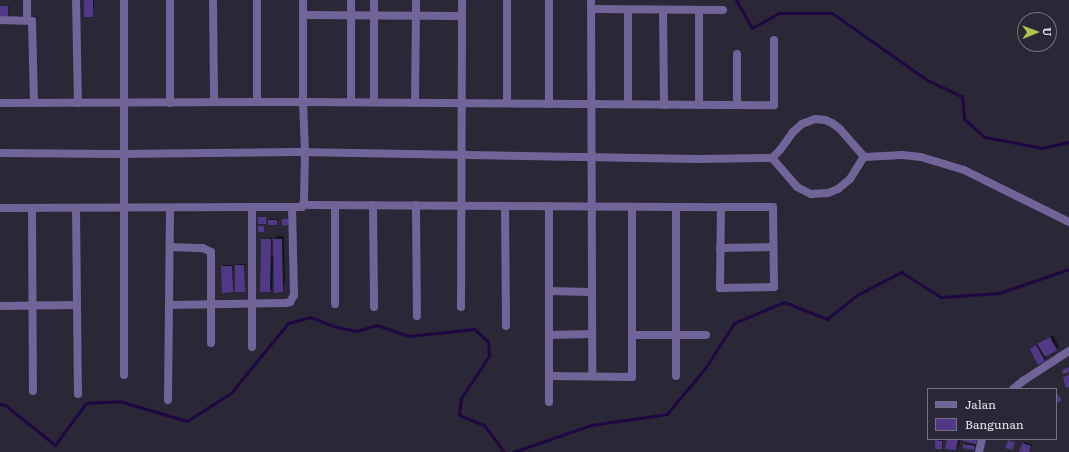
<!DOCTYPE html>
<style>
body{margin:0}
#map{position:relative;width:1069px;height:452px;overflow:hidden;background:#2a2736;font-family:Literata,serif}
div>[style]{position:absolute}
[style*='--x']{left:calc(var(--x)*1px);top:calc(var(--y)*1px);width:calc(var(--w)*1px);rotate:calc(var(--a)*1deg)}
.shadow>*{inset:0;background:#0007}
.stream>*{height:3px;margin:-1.5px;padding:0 1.5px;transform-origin:1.5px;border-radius:1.5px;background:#1f0741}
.building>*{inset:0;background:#523987}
.minor>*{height:8px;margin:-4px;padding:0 4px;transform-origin:4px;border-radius:4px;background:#716499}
.tertiary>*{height:8px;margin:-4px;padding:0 4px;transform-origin:4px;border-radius:4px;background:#716499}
span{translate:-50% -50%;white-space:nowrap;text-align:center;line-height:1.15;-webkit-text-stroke:4px #2a2736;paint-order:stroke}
.legend{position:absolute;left:927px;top:388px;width:130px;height:52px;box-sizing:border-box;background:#2a2736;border:1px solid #74727f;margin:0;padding:5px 7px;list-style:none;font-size:12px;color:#e4e2ec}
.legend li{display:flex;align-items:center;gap:8px;height:20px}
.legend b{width:20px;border:1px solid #74727f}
.north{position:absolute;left:1017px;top:12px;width:40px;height:40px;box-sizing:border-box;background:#2a2736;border:1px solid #74727f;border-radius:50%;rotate:89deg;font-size:11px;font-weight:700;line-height:16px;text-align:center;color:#e4e2ec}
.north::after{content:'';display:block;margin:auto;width:14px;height:18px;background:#b4c24a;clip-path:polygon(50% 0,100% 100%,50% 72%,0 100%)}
</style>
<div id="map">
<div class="shadow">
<div style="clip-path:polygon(85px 0,94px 0,93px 16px)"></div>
<div style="clip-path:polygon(0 6px,9px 6px,8px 15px,0 15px)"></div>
<div style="clip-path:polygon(270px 219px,278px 219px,278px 222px,269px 220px)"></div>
<div style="clip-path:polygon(277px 236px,284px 236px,285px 279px,283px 291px,275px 263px,273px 263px,272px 289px,270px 291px,262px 239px,272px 238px,271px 256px,274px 256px,274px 239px)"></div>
<div style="clip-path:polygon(237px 264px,245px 264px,244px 291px,236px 265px)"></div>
<div style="clip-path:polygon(223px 265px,233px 265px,232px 291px,222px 266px)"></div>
<div style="clip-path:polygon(1053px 335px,1059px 347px,1046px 356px,1047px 357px,1044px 360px,1033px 347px)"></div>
<div style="clip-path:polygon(948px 439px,960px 439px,959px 446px,956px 449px)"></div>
<div style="clip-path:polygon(937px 440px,943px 440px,942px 448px,936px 441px)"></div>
<div style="clip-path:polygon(1024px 442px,1032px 445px,1029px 452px,1023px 452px)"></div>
<div style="clip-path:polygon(965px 443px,976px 445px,975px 448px,964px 444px)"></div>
</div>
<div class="stream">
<div style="--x:736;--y:0;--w:32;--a:60"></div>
<div style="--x:752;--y:28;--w:31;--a:-29"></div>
<div style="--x:779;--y:13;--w:53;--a:0"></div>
<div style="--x:832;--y:13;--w:116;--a:35.2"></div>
<div style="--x:927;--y:80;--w:38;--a:25"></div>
<div style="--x:962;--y:96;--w:23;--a:85"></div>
<div style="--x:964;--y:119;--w:28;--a:41"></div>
<div style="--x:985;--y:137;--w:58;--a:10.9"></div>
<div style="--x:1042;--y:148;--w:28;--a:-13"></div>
<div style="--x:0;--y:404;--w:5;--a:11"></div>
<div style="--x:5;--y:405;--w:64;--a:38.7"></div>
<div style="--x:55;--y:445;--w:52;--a:-53.6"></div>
<div style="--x:86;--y:403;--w:33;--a:-3"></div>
<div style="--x:119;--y:401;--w:71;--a:16.4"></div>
<div style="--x:187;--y:421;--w:52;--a:-32.5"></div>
<div style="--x:231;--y:393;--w:90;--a:-50.8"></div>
<div style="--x:288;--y:323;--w:23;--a:-15"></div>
<div style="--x:310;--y:317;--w:28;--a:21"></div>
<div style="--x:336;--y:327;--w:21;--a:11"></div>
<div style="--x:357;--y:331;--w:21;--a:-17"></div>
<div style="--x:377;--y:325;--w:34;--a:19"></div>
<div style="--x:409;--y:336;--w:65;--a:-6.1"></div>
<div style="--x:474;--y:329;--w:18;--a:41"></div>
<div style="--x:488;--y:341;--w:15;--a:86"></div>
<div style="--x:489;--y:356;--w:50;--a:123.7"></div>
<div style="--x:461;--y:398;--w:17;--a:97"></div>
<div style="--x:459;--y:415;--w:27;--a:22"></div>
<div style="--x:484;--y:425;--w:34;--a:53"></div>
<div style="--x:513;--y:452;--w:83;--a:-19.1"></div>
<div style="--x:591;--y:425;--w:77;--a:-8.2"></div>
<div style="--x:667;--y:414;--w:61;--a:-50.3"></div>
<div style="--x:706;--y:367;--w:52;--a:-57.5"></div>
<div style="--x:734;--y:323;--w:54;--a:-22.8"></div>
<div style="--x:784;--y:302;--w:46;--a:21.6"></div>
<div style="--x:827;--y:319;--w:38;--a:-39"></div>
<div style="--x:857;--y:295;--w:50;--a:-27.6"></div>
<div style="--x:901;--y:272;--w:47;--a:32"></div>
<div style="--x:941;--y:297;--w:58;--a:-3.9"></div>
<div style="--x:999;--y:293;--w:74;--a:-18.9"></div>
</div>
<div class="building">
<div style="clip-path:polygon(84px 0,93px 0,93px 17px,84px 17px)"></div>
<div style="clip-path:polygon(0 6px,8px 6px,8px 16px,0 16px)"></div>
<div style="clip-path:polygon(258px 217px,266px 217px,266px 224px,258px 224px)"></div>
<div style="clip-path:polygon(282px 219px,288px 219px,288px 225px,282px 226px)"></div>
<div style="clip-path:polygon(268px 220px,277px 220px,277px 225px,268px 225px)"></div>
<div style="clip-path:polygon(258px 226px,264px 226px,264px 232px,258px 232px)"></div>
<div style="clip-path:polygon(261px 239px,271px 239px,270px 292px,260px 292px)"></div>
<div style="clip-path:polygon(273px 239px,282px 239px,283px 292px,274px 293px)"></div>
<div style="clip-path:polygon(235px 265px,244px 265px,245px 292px,235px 292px)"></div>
<div style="clip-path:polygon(221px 266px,232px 266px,233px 292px,222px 293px)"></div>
<div style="clip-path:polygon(1050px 337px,1057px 350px,1045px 357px,1037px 344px)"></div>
<div style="clip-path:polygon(1036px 345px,1045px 361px,1038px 365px,1030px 349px)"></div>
<div style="clip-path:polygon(1069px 367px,1069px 372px,1063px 374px,1062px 370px)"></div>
<div style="clip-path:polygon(1069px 375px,1069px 387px,1066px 388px,1063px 377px)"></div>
<div style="clip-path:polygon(1058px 395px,1062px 400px,1056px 404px,1056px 396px)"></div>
<div style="clip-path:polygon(947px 439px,958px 439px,956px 450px,945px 449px)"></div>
<div style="clip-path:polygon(963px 439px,977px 439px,976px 444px,963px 441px)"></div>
<div style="clip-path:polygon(935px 440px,942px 441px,942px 449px,935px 449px)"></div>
<div style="clip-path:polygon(1008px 440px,1015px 443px,1012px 450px,1005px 448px)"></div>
<div style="clip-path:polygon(1022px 443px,1031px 446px,1029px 452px,1019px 452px)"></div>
<div style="clip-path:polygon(963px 444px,975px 446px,974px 450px,963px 448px)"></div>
</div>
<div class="minor">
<div style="--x:27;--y:0;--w:20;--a:90"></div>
<div style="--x:76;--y:0;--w:103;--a:88.9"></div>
<div style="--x:124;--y:0;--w:375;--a:90"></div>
<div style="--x:213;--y:0;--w:102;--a:89.4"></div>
<div style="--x:351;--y:0;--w:102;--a:90"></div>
<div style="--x:549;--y:0;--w:104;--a:90"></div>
<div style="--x:591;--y:0;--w:376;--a:89.8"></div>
<div style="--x:592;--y:9;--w:131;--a:0.4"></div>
<div style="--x:628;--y:10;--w:94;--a:90"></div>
<div style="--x:663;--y:10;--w:95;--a:89.4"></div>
<div style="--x:699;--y:10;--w:95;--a:90"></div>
<div style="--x:303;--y:15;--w:159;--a:0.4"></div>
<div style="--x:0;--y:20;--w:32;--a:2"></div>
<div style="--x:32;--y:21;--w:82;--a:88.6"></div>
<div style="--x:257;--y:102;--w:102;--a:-90"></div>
<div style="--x:374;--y:102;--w:102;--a:-90"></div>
<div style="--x:0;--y:103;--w:303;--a:-0.2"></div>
<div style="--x:303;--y:102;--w:471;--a:0.4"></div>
<div style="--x:774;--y:105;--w:65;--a:-90"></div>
<div style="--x:170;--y:103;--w:103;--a:-90"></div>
<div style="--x:415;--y:103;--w:103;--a:-89.4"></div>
<div style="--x:507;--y:103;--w:103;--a:-90"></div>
<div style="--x:737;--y:105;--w:51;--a:-90"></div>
<div style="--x:0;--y:153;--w:117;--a:0.5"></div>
<div style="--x:117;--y:154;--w:180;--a:-0.6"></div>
<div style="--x:297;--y:152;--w:401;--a:1"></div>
<div style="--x:698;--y:159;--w:74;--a:-0.8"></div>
<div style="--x:772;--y:158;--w:11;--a:-45"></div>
<div style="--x:780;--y:150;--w:22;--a:-54"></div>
<div style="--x:793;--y:132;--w:12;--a:-42"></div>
<div style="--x:802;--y:124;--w:14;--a:-21"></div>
<div style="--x:815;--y:119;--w:10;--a:6"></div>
<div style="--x:825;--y:120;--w:8;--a:23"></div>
<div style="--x:832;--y:123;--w:10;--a:37"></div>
<div style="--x:840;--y:129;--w:37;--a:49"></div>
<div style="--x:864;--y:157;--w:38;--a:-3"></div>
<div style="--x:902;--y:155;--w:19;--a:6"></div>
<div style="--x:921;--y:157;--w:45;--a:16.8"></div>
<div style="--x:964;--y:170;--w:117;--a:26.3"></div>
<div style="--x:772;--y:158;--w:38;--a:49"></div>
<div style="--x:797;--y:187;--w:16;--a:27"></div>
<div style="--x:811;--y:194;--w:17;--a:-3"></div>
<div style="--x:828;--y:193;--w:11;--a:-22"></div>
<div style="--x:838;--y:189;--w:16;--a:-40"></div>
<div style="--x:850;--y:179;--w:26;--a:-58"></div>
<div style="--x:304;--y:205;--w:417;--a:0.3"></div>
<div style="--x:721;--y:207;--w:52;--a:0"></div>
<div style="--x:773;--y:207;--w:80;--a:89.3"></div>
<div style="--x:774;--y:287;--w:54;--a:178.9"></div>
<div style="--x:720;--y:288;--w:81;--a:-89.3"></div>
<div style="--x:373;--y:205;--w:102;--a:89.4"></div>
<div style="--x:416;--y:205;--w:111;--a:89.5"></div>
<div style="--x:505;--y:206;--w:120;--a:89.5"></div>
<div style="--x:676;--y:207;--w:169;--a:90"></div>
<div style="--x:0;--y:208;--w:302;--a:-0.2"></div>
<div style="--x:302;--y:207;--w:7;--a:-74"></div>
<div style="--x:304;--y:200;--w:48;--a:-88.8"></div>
<div style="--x:305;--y:152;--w:50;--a:-92.3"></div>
<div style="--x:303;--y:102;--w:102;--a:-90"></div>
<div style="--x:32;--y:208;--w:183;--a:89.7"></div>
<div style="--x:76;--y:208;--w:186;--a:89.4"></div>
<div style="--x:252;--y:208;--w:139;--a:90"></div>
<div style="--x:170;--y:247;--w:33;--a:2"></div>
<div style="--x:203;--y:248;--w:9;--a:27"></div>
<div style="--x:211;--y:252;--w:91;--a:90"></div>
<div style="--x:720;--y:248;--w:53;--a:-1.1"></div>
<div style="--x:549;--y:291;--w:42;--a:1.4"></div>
<div style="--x:335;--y:304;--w:99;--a:-90"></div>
<div style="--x:169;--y:305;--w:117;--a:-1"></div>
<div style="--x:286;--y:303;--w:4;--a:-14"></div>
<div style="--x:290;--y:302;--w:8;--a:-60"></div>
<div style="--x:294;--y:295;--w:87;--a:-91.3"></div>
<div style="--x:0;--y:306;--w:77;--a:-0.7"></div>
<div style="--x:461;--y:307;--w:307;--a:-89.8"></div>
<div style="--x:549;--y:335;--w:42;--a:-1.4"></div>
<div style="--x:632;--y:335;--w:74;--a:0"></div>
<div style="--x:549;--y:376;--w:83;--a:0.7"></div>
<div style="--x:632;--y:377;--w:170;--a:-90"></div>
<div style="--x:168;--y:400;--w:192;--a:-89.4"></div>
<div style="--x:549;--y:402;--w:196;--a:-90"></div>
</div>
<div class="tertiary">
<div style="--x:1013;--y:389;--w:13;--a:-39"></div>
<div style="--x:1023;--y:381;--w:55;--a:-33.1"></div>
<div style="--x:979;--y:452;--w:13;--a:-77"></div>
</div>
<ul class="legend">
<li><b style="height:5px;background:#716499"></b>Jalan</li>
<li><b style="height:11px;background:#523987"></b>Bangunan</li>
</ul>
<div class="north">U</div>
</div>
